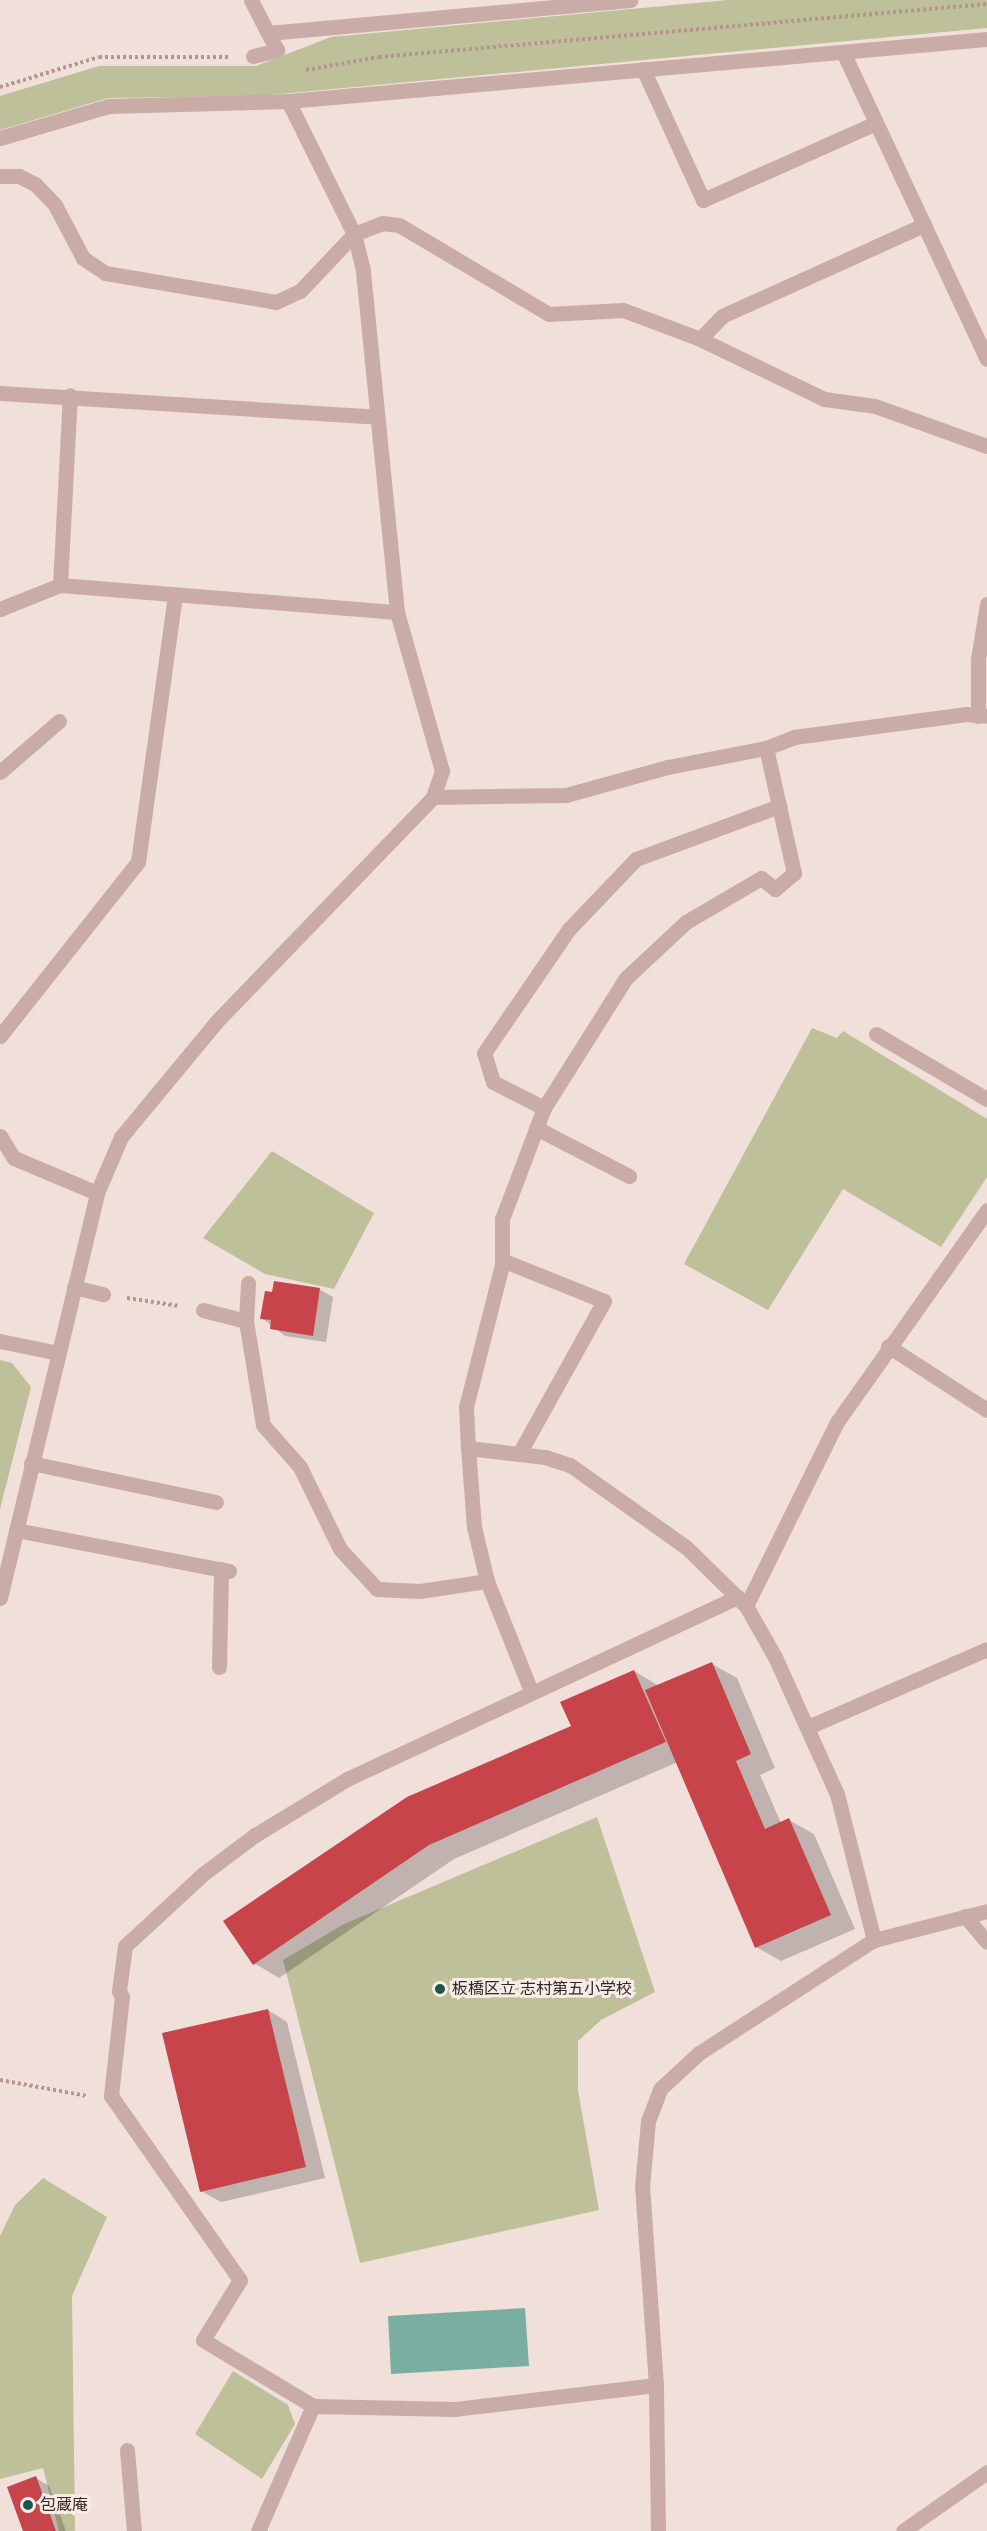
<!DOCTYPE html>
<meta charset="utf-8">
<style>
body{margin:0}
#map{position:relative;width:987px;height:2531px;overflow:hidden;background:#f1dfda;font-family:"Space Grotesk","Noto Sans JP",sans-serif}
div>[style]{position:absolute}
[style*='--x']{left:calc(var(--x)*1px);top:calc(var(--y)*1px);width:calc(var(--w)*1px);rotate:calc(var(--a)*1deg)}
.green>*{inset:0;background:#bec09a}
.water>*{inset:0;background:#79aea1}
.shadow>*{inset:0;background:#0003}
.building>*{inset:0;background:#c6444a}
.path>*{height:4px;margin-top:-2px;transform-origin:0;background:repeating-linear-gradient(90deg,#b59590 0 3px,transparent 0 6px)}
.minor>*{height:15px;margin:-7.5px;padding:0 7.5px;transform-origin:7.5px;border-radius:7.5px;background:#c9aca6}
.dots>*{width:16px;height:16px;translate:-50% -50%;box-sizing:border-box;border:3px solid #f9ebe6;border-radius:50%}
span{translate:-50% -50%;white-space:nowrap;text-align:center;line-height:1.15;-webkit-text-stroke:6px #f9ebe6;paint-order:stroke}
.poi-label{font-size:16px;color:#352727}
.left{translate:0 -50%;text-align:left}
</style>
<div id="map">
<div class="green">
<div style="clip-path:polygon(728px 0,987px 0,987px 28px,258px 96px,108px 98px,0 130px,0 96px,99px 66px,256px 66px,331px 37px)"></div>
<div style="clip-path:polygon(812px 1028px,837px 1038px,843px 1031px,987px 1119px,987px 1177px,941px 1247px,843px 1189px,768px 1310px,684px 1264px)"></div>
<div style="clip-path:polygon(272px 1151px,374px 1213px,334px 1289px,265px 1274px,203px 1238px)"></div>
<div style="clip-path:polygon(0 1360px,12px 1363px,31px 1387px,0 1509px)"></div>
<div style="clip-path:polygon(597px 1817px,655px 1992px,601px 2020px,578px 2041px,578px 2090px,599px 2210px,360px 2263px,283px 1960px,344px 1924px)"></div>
<div style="clip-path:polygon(43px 2178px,107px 2217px,72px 2296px,75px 2531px,59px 2531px,43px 2468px,0 2479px,0 2236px,15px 2205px)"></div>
<div style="clip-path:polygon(233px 2371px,288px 2405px,295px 2424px,262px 2479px,195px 2434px)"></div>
</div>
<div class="water">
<div style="clip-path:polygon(525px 2308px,529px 2366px,391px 2374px,388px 2316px)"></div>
</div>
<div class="shadow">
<div style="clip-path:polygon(319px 1289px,333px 1297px,326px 1342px,285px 1336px,262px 1318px)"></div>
<div style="clip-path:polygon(712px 1664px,737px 1678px,775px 1768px,760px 1775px,781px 1823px,789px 1820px,814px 1834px,855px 1929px,781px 1961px,756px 1947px,678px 1762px,454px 1859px,279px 1978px,254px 1963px,573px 1727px,634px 1671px,659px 1686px)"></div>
<div style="clip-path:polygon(268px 2010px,287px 2022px,325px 2178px,221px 2202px,201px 2191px)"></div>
<div style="clip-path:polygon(36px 2478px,49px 2486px,66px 2531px,25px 2531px)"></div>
</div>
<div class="building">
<div style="clip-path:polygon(274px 1281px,320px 1288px,313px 1336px,270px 1329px,271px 1320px,260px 1319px,265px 1291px,272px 1292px)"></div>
<div style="clip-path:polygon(712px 1662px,751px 1754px,736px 1761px,765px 1829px,789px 1818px,831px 1915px,755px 1948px,645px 1690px)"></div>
<div style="clip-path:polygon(634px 1670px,666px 1742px,429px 1845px,253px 1965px,223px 1921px,407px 1797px,571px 1726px,560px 1702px)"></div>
<div style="clip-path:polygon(268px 2009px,306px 2167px,200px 2192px,162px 2033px)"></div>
<div style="clip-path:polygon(36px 2476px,56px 2531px,23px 2531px,7px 2487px)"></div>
</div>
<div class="path">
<div style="--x:306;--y:70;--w:74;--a:-10.1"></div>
<div style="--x:379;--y:57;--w:610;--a:-4.98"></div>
<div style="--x:0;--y:87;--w:103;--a:-16.9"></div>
<div style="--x:99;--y:57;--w:130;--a:0"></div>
<div style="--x:127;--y:1298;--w:53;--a:8.7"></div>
<div style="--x:0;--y:2080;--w:88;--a:10.4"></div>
</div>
<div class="minor">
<div style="--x:251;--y:0;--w:37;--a:63"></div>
<div style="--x:268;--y:33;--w:364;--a:-5.2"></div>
<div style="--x:843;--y:52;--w:339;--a:64.9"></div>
<div style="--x:253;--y:56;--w:25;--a:-14"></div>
<div style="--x:277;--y:50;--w:19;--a:-118"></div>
<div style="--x:643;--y:69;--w:144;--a:65.4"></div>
<div style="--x:703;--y:200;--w:189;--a:-24"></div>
<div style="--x:0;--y:138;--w:114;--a:-16.4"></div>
<div style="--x:109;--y:106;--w:179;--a:-1.6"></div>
<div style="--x:288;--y:101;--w:702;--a:-5.07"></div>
<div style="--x:0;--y:176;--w:19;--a:0"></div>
<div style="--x:19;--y:176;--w:18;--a:27"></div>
<div style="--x:35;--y:184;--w:29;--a:46"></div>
<div style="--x:55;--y:205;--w:60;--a:62.2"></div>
<div style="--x:83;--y:258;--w:27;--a:34"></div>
<div style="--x:105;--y:273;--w:173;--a:9.6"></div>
<div style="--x:276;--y:302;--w:26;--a:-25"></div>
<div style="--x:300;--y:291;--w:79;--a:-46.5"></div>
<div style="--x:354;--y:234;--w:30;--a:-21"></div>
<div style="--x:382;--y:223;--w:17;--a:7"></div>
<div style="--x:399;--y:225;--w:174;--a:30.7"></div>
<div style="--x:549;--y:314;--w:74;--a:-3.1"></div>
<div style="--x:623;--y:310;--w:82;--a:20.6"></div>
<div style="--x:700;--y:339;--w:138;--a:25.8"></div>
<div style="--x:824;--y:399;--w:51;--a:7.8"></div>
<div style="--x:875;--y:406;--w:119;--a:19.7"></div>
<div style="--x:700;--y:339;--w:32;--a:-46"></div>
<div style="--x:722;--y:316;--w:222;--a:-24.3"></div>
<div style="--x:0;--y:393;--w:378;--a:3.6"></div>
<div style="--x:60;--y:585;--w:190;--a:-87"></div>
<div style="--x:0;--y:609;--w:65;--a:-21.8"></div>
<div style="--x:60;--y:585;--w:338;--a:4.6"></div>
<div style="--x:978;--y:716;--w:57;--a:-90"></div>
<div style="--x:978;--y:659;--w:56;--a:-80.7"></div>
<div style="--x:0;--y:772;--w:78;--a:-40.8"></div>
<div style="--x:433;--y:797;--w:133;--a:-0.9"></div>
<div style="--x:566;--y:795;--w:106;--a:-15.4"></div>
<div style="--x:668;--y:767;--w:100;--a:-11"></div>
<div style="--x:766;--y:748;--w:30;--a:-21"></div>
<div style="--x:794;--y:737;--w:174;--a:-7.6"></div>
<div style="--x:966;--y:714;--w:21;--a:5"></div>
<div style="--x:876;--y:1034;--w:129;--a:30.4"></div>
<div style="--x:0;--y:1036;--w:222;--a:-51.6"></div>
<div style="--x:138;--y:862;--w:269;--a:-82.1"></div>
<div style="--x:544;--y:1108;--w:57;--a:-153"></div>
<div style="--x:493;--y:1082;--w:30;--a:-107"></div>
<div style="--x:484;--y:1053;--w:150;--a:-55.6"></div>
<div style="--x:569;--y:929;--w:97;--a:-46.3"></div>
<div style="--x:636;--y:859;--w:153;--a:-20.3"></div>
<div style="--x:536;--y:1128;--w:105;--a:27.3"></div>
<div style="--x:0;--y:1136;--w:26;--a:58"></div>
<div style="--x:14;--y:1158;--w:90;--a:22.9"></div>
<div style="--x:502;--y:1260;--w:110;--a:21.9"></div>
<div style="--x:604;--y:1301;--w:175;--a:119.1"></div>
<div style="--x:248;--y:1283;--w:38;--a:93"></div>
<div style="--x:246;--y:1321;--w:105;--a:80.7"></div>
<div style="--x:263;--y:1425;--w:56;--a:48.6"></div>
<div style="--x:300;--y:1467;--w:91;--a:64"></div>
<div style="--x:340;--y:1549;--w:54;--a:47.2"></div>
<div style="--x:377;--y:1589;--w:43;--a:2.7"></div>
<div style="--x:420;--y:1591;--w:68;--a:-8.5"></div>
<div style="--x:74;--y:1287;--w:30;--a:14"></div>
<div style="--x:203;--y:1310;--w:44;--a:14.3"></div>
<div style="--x:0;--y:1341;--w:59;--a:11.7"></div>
<div style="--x:888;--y:1346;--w:118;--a:32.9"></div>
<div style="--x:468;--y:1448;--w:78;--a:6.7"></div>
<div style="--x:545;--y:1457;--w:26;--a:18"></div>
<div style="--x:570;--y:1465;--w:142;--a:35.3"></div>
<div style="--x:686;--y:1547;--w:84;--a:44.5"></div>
<div style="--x:746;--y:1606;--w:59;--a:60.4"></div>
<div style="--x:775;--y:1657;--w:150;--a:65.7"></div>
<div style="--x:837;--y:1794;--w:151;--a:75.8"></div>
<div style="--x:31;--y:1463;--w:189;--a:11.9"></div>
<div style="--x:16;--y:1530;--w:217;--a:10.9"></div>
<div style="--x:0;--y:1598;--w:416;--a:-76.5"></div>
<div style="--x:97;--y:1193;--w:61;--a:-66.8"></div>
<div style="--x:121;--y:1137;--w:149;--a:-50.4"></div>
<div style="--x:216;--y:1022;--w:313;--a:-46"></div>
<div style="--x:433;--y:797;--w:28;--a:-71"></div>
<div style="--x:442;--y:771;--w:165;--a:-105.8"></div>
<div style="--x:397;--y:612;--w:344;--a:-95.7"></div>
<div style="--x:363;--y:270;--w:37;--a:-104"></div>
<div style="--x:354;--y:234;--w:148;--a:-116.4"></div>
<div style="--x:746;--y:1606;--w:205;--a:-63.7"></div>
<div style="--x:837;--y:1422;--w:260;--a:-54.7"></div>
<div style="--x:219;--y:1667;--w:98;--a:-88.8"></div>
<div style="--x:531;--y:1691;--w:118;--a:-111.8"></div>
<div style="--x:487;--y:1581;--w:56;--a:-103.5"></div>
<div style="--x:474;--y:1527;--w:79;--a:-94.3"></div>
<div style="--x:468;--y:1448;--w:41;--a:-92.8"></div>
<div style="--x:466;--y:1407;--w:146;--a:-75.8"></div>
<div style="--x:502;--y:1265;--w:46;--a:-90"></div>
<div style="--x:502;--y:1219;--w:119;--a:-69.3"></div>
<div style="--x:544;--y:1108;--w:154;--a:-57.8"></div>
<div style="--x:626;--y:978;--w:82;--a:-43"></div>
<div style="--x:686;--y:922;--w:87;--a:-30.4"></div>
<div style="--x:761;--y:878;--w:18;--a:38"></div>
<div style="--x:775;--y:889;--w:25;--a:-40"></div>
<div style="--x:794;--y:873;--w:128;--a:-102.6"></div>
<div style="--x:808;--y:1727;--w:195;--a:-23.5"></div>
<div style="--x:965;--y:1916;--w:34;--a:50"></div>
<div style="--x:656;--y:2385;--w:202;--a:173.2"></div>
<div style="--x:455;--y:2409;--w:142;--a:-178.8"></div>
<div style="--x:313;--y:2406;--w:128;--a:-149"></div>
<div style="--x:203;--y:2340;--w:70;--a:-58.3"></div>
<div style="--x:240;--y:2280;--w:225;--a:-125"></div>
<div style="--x:111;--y:2096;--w:100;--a:-83.7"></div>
<div style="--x:122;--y:1997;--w:7;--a:-117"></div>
<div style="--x:119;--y:1991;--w:45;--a:-82.4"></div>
<div style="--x:125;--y:1946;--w:106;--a:-42.7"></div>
<div style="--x:203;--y:1874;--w:65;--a:-36.9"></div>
<div style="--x:255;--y:1835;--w:108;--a:-31.3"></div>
<div style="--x:347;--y:1779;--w:431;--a:-25"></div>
<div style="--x:127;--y:2450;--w:81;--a:85.1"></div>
<div style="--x:258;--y:2531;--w:137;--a:-66.3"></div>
<div style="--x:658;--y:2531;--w:146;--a:-90.8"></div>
<div style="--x:656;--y:2385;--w:198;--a:-94"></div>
<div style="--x:642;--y:2187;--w:66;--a:-84.8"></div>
<div style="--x:648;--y:2121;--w:34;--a:-69"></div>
<div style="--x:660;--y:2089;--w:53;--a:-42.7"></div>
<div style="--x:699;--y:2053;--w:208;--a:-32.9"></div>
<div style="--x:874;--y:1940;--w:117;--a:-14.4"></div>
<div style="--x:903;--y:2531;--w:103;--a:-35.1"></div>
</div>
<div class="dots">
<div style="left:440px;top:1989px;background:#1d5749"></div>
<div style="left:28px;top:2505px;background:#1d5749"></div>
</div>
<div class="poi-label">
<span class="left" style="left:452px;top:1989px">板橋区立 志村第五小学校</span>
<span class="left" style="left:40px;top:2505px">包蔵庵</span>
</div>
</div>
